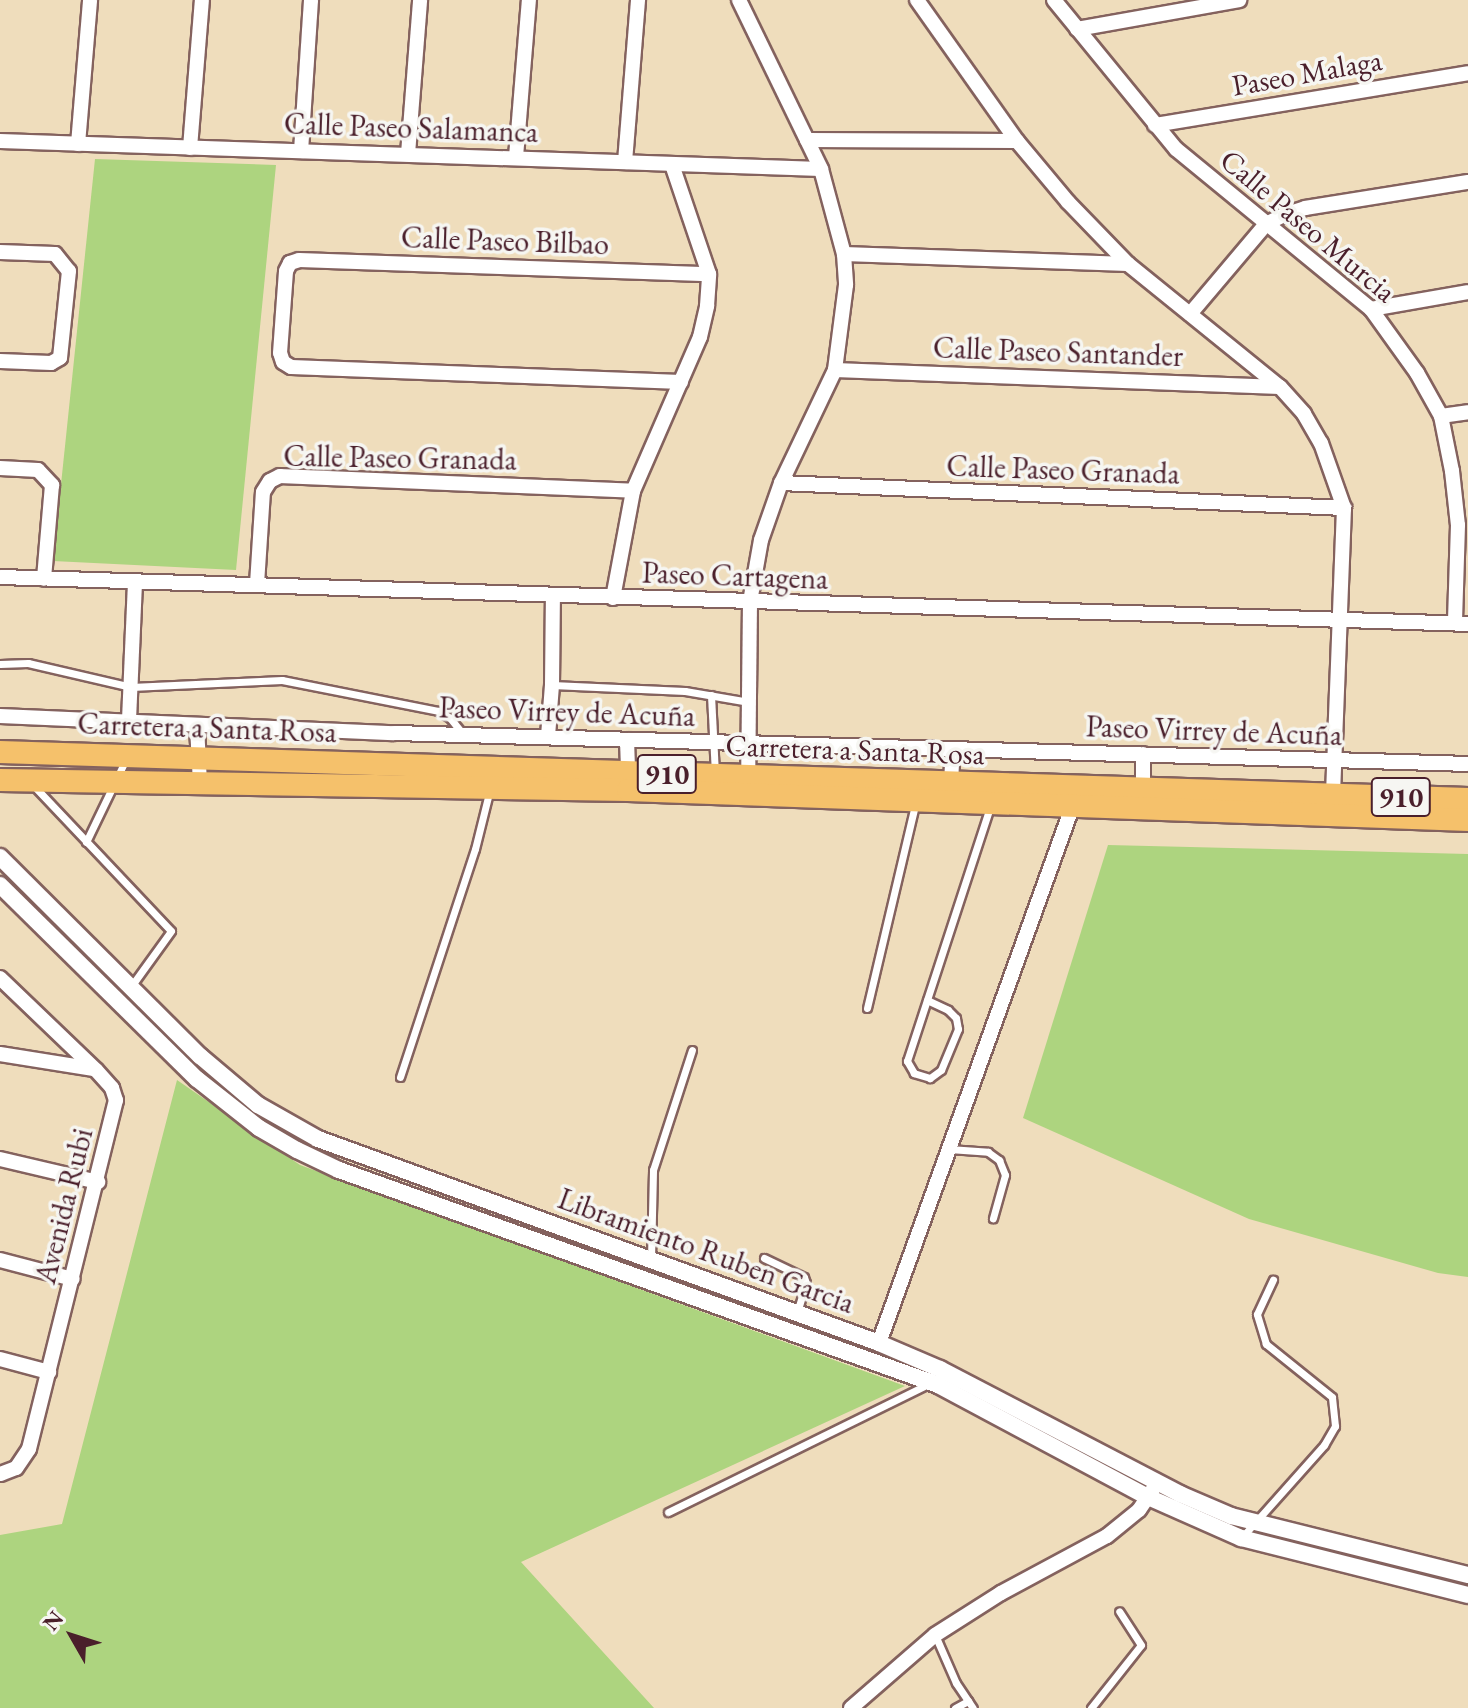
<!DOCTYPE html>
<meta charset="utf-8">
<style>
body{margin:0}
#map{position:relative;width:1468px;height:1708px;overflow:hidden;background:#efddbc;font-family:"EB Garamond",serif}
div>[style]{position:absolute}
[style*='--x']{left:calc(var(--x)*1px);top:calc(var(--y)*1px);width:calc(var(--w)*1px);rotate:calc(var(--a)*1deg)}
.green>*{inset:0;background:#add47f}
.roads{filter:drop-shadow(2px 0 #84625e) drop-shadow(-2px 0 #84625e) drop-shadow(0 2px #84625e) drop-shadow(0 -2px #84625e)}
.service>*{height:7px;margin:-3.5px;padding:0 3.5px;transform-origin:3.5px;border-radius:3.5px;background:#fff}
.minor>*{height:14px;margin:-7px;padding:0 7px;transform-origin:7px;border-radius:7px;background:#fff}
.tertiary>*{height:16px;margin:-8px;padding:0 8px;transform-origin:8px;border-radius:8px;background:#fff}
.primary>*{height:22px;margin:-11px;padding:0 11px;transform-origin:11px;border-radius:11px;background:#f5c16b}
span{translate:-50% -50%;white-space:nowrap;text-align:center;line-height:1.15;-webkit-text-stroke:7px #f6f6f2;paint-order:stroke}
.shield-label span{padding:2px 6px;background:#f6f6f2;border:2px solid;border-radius:6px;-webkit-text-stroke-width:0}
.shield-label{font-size:28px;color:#4a1f2b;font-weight:700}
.street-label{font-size:30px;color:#4a1f2b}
.north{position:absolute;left:32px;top:1596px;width:80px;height:80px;-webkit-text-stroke:6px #f6f6f2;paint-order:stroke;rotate:309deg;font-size:22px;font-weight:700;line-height:32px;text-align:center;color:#4a1f2b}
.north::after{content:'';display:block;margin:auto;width:28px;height:36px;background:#4a1f2b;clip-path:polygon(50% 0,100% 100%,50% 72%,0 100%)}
</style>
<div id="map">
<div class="green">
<div style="clip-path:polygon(95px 159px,276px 165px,236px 570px,53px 561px)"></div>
<div style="clip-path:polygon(1108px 845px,1468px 854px,1468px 1277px,1438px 1273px,1249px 1219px,1023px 1118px)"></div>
<div style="clip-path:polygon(177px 1080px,300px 1165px,905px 1386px,521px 1562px,654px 1708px,0 1708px,0 1535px,62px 1524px)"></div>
</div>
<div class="roads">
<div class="service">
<div style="--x:0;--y:664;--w:28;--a:-2"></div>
<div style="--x:28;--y:663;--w:106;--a:13.1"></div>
<div style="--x:131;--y:687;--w:151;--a:-2.7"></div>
<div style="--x:282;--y:680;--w:159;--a:11.2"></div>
<div style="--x:438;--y:711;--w:14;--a:30"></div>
<div style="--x:450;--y:718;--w:19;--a:51"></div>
<div style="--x:552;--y:685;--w:133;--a:2.6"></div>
<div style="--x:685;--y:691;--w:65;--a:9.8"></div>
<div style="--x:711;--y:695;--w:78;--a:87.1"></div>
<div style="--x:34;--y:786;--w:199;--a:46.6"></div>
<div style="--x:171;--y:931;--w:67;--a:125.8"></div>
<div style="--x:86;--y:842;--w:90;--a:-64.3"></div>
<div style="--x:927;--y:1000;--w:23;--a:25"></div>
<div style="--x:948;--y:1010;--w:11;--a:45"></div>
<div style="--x:956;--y:1018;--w:11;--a:80"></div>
<div style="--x:958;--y:1029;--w:44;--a:112.5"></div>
<div style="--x:941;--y:1070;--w:14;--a:144"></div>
<div style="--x:930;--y:1078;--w:17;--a:-163"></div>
<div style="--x:914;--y:1073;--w:14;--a:-120"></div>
<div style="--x:907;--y:1061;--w:267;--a:-71.9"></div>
<div style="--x:867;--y:1008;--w:209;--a:-76.7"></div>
<div style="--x:400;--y:1077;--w:240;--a:-71.8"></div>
<div style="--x:475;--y:849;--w:58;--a:-76"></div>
<div style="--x:949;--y:1149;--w:39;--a:4"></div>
<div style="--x:988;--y:1152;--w:14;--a:36"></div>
<div style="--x:999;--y:1160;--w:16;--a:68"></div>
<div style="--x:1005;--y:1175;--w:45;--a:105.6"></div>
<div style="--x:764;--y:1258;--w:44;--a:25.4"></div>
<div style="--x:804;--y:1277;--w:6;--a:72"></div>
<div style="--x:806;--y:1283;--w:31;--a:107"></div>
<div style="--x:651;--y:1259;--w:89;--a:-88.7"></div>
<div style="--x:653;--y:1170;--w:126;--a:-72"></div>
<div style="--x:668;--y:1512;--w:292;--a:-26.2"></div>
<div style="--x:1243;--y:1536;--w:122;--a:-48.3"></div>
<div style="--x:1324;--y:1445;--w:22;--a:-60"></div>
<div style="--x:1335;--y:1426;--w:29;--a:-96"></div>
<div style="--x:1332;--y:1397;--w:85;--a:-141.2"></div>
<div style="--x:1266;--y:1344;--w:31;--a:-107"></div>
<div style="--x:1257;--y:1314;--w:38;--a:-65"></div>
<div style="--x:935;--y:1635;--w:52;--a:66.4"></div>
<div style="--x:956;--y:1683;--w:30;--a:56"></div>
<div style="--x:955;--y:1708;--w:15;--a:-28"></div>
<div style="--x:1091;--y:1708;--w:80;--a:-51.6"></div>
<div style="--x:1141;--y:1645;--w:40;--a:-122.9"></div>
</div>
<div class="minor">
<div style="--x:739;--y:0;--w:188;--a:64.1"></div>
<div style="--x:821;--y:169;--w:88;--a:74.9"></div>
<div style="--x:844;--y:254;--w:31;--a:86"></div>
<div style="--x:846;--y:285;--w:86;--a:97.4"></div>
<div style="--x:835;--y:370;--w:125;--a:115.5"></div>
<div style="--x:781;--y:483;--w:60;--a:109.3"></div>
<div style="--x:761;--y:540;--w:63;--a:100.1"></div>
<div style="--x:750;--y:602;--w:182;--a:90.6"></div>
<div style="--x:917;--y:0;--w:173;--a:54.7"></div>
<div style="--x:1017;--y:141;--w:80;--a:50.1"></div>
<div style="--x:1068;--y:202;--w:86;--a:45.9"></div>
<div style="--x:1128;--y:264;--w:196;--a:39"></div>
<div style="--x:1280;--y:387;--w:36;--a:48"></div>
<div style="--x:1304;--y:414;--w:34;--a:60"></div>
<div style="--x:1321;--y:443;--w:69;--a:70.5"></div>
<div style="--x:1344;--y:508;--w:292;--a:92.2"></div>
<div style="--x:1054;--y:0;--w:193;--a:50.7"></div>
<div style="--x:1176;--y:149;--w:252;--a:39.4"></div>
<div style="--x:1371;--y:309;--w:79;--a:54.3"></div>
<div style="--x:1417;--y:373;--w:49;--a:60.8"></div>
<div style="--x:1441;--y:416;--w:56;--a:78.7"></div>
<div style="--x:1452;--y:471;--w:54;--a:83.7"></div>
<div style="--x:1458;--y:525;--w:98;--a:91.8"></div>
<div style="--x:1077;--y:29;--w:165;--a:-10.1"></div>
<div style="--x:1155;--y:125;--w:317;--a:-9.4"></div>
<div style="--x:807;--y:140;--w:210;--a:0.3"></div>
<div style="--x:0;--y:141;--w:821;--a:1.95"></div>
<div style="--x:78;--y:144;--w:144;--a:-85.2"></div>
<div style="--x:190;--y:148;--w:148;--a:-85.4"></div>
<div style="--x:301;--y:151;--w:151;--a:-86.2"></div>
<div style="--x:408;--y:154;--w:154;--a:-85.5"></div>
<div style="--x:516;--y:157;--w:158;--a:-85.3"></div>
<div style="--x:625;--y:162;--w:163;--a:-85.4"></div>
<div style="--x:0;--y:252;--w:55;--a:2.1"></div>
<div style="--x:55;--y:254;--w:22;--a:51"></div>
<div style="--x:69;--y:271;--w:87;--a:95.9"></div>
<div style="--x:60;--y:358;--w:10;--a:151"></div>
<div style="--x:51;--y:363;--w:51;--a:-177.8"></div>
<div style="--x:844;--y:254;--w:284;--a:2"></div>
<div style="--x:1371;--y:309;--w:98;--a:-9.9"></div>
<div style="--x:1190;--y:314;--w:118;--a:-49.8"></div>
<div style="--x:1266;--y:224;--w:20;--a:-27"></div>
<div style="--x:1284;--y:215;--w:22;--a:-18"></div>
<div style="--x:1305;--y:208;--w:165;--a:-9.1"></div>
<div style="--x:835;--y:370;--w:445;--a:2.2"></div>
<div style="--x:681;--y:382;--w:390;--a:-177.8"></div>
<div style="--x:291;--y:367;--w:9;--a:-148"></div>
<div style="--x:283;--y:362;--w:9;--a:-108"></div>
<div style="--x:280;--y:353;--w:82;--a:-85.8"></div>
<div style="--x:286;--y:271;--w:9;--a:-63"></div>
<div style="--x:290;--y:263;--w:9;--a:-18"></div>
<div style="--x:299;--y:260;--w:410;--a:2"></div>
<div style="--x:1441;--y:416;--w:27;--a:-8"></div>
<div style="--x:0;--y:468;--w:38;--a:3"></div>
<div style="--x:38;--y:470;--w:21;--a:47"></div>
<div style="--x:52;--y:485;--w:94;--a:94.9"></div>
<div style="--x:781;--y:483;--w:564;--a:2.54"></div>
<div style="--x:0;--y:577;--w:1469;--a:1.83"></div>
<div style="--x:257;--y:584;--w:92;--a:-86.3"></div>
<div style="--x:263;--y:492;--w:13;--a:-58"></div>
<div style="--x:270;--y:481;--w:11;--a:-27"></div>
<div style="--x:280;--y:476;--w:353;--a:2.4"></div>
<div style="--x:613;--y:598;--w:109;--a:-79.4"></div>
<div style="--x:633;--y:491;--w:168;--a:-66.5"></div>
<div style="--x:700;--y:337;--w:32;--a:-77"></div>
<div style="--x:707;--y:306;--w:32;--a:-86"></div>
<div style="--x:709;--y:274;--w:115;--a:-108.7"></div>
<div style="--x:0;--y:716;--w:394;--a:2.5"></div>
<div style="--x:394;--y:733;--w:1074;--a:1.65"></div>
<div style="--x:129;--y:720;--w:138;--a:-87.5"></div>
<div style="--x:197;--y:726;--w:58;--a:87"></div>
<div style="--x:548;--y:736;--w:51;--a:-85.5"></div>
<div style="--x:552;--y:685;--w:89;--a:-89.4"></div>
<div style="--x:627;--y:740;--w:37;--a:88"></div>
<div style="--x:951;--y:783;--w:33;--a:-87"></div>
<div style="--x:1143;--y:789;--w:35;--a:-90"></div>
<div style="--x:0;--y:978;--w:133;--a:43.8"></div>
<div style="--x:96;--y:1070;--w:24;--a:48"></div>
<div style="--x:112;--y:1088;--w:13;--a:72"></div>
<div style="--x:116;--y:1100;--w:360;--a:104"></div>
<div style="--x:29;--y:1449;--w:23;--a:124"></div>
<div style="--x:16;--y:1468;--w:17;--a:159"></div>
<div style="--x:0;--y:1054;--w:95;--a:9.1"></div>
<div style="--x:0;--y:1159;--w:101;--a:13.2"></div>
<div style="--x:0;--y:1260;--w:75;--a:14.6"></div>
<div style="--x:879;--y:1343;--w:572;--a:-70.17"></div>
<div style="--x:0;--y:1359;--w:51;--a:14.9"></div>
<div style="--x:851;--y:1708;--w:111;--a:-41"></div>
<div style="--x:935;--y:1635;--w:78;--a:-32.5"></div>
<div style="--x:1001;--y:1593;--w:120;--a:-28.3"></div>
<div style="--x:1107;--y:1536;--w:41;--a:-39.1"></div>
<div style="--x:1139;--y:1510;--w:25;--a:-56"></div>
</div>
<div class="tertiary">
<div style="--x:0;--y:857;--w:282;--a:44.9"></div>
<div style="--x:200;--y:1056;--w:76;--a:40.2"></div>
<div style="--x:258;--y:1105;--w:69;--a:29.5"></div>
<div style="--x:318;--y:1139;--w:597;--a:19.98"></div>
<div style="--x:879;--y:1343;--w:66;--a:23.1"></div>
<div style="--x:940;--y:1369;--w:271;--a:27.5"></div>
<div style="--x:1180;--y:1494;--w:56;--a:23.3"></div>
<div style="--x:1231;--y:1516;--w:244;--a:14"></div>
<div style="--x:0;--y:885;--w:276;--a:44.6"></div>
<div style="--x:197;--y:1079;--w:79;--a:38.3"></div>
<div style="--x:259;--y:1128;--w:44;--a:30.1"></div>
<div style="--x:297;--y:1150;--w:47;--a:25.5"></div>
<div style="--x:339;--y:1170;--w:636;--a:19.74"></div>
<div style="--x:938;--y:1385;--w:238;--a:28.1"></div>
<div style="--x:1148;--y:1497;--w:102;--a:23.8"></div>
<div style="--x:1241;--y:1538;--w:234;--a:14.1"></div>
</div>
<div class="primary">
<div style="--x:0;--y:752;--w:1469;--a:1.83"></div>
<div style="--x:0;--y:780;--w:628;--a:0.91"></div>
<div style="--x:628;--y:790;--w:841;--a:2.05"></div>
</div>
</div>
<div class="shield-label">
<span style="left:667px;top:774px">910</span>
<span style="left:1401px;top:797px">910</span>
</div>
<div class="street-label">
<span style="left:1307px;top:73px;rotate:-10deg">Paseo Malaga</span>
<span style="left:411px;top:128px;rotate:2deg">Calle Paseo Salamanca</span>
<span style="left:1308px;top:226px;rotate:40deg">Calle Paseo Murcia</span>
<span style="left:505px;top:241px;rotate:2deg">Calle Paseo Bilbao</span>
<span style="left:1058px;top:352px;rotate:2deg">Calle Paseo Santander</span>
<span style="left:400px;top:458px;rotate:1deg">Calle Paseo Granada</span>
<span style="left:1063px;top:470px;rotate:2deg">Calle Paseo Granada</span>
<span style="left:735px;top:576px;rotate:2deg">Paseo Cartagena</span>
<span style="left:567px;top:712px;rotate:2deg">Paseo Virrey de Acuña</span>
<span style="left:207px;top:728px;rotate:2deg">Carretera a Santa Rosa</span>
<span style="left:1214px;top:731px;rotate:2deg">Paseo Virrey de Acuña</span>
<span style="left:855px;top:750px;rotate:2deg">Carretera a Santa Rosa</span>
<span style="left:64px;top:1206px;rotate:-76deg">Avenida Rubi</span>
<span style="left:706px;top:1251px;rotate:20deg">Libramiento Ruben Garcia</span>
</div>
<div class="north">N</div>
</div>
